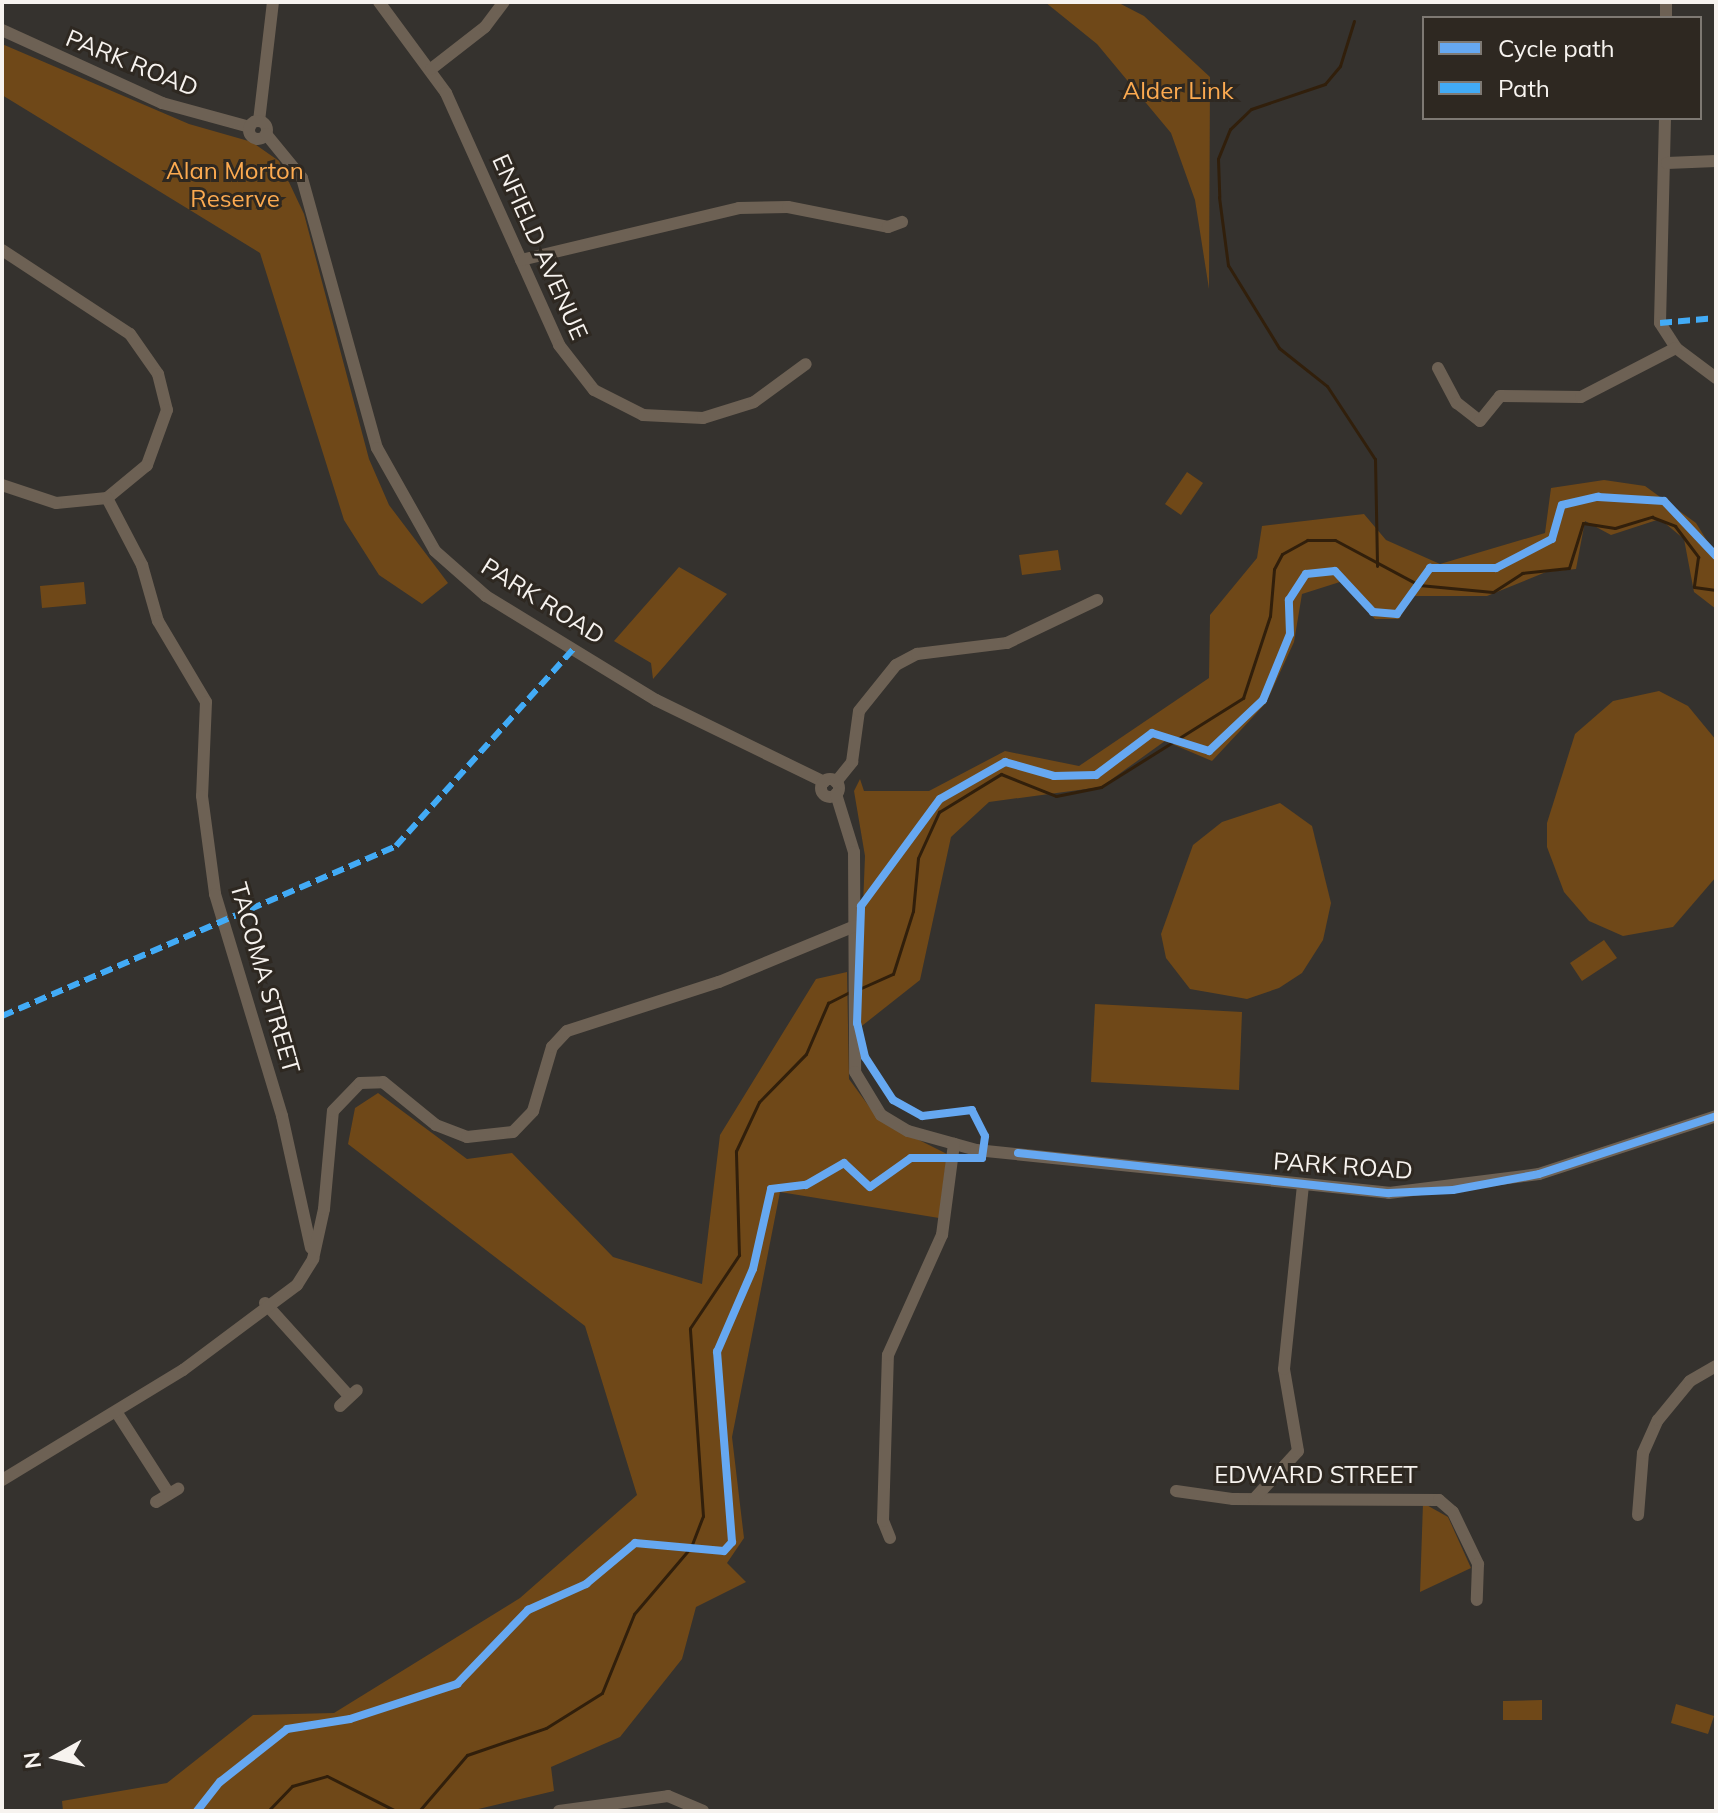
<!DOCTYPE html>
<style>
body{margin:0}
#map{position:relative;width:1718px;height:1813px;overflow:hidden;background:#35322e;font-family:Mulish,sans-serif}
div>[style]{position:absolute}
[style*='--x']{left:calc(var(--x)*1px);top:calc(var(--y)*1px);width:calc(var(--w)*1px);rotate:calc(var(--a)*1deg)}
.green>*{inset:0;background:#6f4818}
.stream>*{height:3px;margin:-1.5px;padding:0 1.5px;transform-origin:1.5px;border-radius:1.5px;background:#311f0b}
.minor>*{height:12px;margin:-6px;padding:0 6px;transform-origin:6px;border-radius:6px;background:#6d6154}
.minor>.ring{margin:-6px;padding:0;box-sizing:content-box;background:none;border:12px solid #6d6154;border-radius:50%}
.quiet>*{height:6px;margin-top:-3px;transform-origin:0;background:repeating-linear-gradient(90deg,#42abf6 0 12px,transparent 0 18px)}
.cycleway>*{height:8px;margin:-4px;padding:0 4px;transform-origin:4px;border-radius:4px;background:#66a8f1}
span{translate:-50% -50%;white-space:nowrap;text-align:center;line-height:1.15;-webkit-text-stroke:6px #2e2821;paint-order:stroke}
.street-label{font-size:24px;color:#f7f3ef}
.park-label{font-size:24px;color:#fcaa50}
.frame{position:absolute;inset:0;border:4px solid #f7f3ef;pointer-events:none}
.legend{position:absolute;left:1422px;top:16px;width:280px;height:104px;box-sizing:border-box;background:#2e2821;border:2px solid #7e7973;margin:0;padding:10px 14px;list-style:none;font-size:24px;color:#f7f3ef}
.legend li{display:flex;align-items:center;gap:16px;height:40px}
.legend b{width:40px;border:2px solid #7e7973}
.north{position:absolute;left:16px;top:1717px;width:80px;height:80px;-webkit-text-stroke:6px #2e2821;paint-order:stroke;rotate:262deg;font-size:22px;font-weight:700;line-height:32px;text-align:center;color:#f7f3ef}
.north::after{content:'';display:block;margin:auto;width:28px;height:36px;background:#f7f3ef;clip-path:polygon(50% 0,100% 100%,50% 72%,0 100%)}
</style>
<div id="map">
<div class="green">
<div style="clip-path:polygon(1045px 2px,1117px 2px,1144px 16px,1210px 77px,1209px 289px,1195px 200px,1171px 133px,1097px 44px)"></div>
<div style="clip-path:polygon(2px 44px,189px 124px,252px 142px,279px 161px,304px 214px,369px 459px,389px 505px,448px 583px,422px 604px,379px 575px,344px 520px,260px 253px,2px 95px)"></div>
<div style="clip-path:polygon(1187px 472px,1203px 483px,1181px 515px,1165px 504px)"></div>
<div style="clip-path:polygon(1604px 480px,1645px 486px,1696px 523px,1716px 555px,1716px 609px,1694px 592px,1684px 539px,1660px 519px,1611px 535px,1585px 521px,1576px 569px,1546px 572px,1487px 596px,1413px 596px,1399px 619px,1375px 619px,1343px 581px,1302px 594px,1294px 642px,1266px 703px,1212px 761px,1165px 741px,1101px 787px,989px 802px,951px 837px,920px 980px,858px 1029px,865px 856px,854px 791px,860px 779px,864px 791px,929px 791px,1005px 751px,1079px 766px,1209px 678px,1210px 615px,1257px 558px,1262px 526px,1364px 514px,1386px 540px,1440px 564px,1545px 533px,1551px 488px)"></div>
<div style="clip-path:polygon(1058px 550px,1061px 570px,1022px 575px,1019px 555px)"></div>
<div style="clip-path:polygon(679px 567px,727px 594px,653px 679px,651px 663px,614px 641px)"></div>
<div style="clip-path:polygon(84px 582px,86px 604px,42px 608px,40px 586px)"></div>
<div style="clip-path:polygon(1659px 691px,1688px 706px,1716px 740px,1716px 877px,1673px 927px,1623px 936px,1589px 921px,1564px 892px,1547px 847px,1547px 823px,1575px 734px,1613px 701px)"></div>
<div style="clip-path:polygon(1280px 803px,1312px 826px,1331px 903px,1323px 940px,1302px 973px,1279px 988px,1247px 999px,1190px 989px,1166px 958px,1161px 934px,1193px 845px,1222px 822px)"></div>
<div style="clip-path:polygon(1604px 940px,1617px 958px,1582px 981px,1570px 963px)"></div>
<div style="clip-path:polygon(847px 972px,849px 1079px,879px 1120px,947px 1154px,939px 1218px,780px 1192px,732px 1437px,744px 1538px,727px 1563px,746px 1582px,696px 1607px,682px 1659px,620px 1737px,551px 1767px,554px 1791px,470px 1811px,63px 1811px,62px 1801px,167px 1783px,253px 1715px,334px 1713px,520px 1598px,637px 1495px,585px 1326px,348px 1144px,355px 1108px,378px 1093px,467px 1159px,512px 1153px,613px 1257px,702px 1284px,720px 1135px,816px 979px)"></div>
<div style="clip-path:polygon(1095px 1004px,1242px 1012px,1239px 1090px,1091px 1082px)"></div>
<div style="clip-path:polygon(1423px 1503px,1448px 1517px,1471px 1568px,1420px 1592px)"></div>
<div style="clip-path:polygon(1542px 1700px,1542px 1720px,1503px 1720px,1503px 1701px)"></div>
<div style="clip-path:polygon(1676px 1704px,1714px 1716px,1708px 1734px,1671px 1723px)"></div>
</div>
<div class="stream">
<div style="--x:1354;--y:21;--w:47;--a:107.3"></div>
<div style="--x:1340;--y:66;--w:23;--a:130"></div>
<div style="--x:1325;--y:84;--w:78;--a:161.3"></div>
<div style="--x:1251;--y:109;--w:29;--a:136"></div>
<div style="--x:1230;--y:129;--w:32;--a:112"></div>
<div style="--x:1218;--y:159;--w:38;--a:88"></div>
<div style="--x:1219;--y:197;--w:69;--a:82.5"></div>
<div style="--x:1228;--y:265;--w:97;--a:58.4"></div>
<div style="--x:1279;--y:348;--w:61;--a:38.4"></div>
<div style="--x:1327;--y:386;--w:87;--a:56.7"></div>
<div style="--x:1375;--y:459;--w:107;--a:88.9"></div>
<div style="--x:859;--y:989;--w:37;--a:-24"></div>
<div style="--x:893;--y:974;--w:66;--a:-72.4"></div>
<div style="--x:913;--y:911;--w:53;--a:-84.6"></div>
<div style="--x:918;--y:858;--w:51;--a:-65.5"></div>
<div style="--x:939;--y:812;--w:73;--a:-31.5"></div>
<div style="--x:1001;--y:774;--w:59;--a:21.8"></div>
<div style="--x:1056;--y:796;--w:46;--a:-11.3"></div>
<div style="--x:1101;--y:787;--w:168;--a:-32.1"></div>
<div style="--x:1243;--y:698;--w:86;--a:-71.8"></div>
<div style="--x:1270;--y:616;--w:47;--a:-85.1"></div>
<div style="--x:1274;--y:569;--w:17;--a:-62"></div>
<div style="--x:1282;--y:554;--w:29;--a:-29"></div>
<div style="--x:1307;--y:540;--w:28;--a:0"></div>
<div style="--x:1335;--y:540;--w:95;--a:28.2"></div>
<div style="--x:1419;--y:585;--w:74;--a:5.4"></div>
<div style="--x:1493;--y:592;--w:35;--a:-33"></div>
<div style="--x:1522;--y:573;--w:47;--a:-6.1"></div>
<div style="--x:1569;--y:568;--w:47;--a:-72.7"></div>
<div style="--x:1583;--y:523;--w:32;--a:9"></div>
<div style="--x:1615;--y:528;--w:39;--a:-17"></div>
<div style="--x:1652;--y:517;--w:25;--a:21"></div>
<div style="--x:1675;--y:526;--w:39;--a:53"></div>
<div style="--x:1698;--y:557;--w:30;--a:98"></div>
<div style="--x:1694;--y:587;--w:22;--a:8"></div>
<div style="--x:268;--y:1811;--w:35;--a:-46"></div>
<div style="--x:292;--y:1786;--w:36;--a:-16"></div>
<div style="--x:327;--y:1776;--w:77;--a:26.9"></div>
<div style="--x:419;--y:1811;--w:74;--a:-49.4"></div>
<div style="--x:467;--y:1755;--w:83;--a:-18.9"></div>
<div style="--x:546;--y:1728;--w:66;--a:-32"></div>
<div style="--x:602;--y:1693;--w:85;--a:-67.9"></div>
<div style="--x:634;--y:1614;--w:88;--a:-49.6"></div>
<div style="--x:691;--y:1547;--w:33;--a:-69"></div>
<div style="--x:703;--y:1516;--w:188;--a:-94"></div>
<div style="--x:690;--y:1328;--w:88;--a:-56.1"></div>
<div style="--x:739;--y:1255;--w:104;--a:-91.7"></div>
<div style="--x:736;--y:1151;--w:54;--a:-64.9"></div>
<div style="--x:759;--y:1102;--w:67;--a:-45.6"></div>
<div style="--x:806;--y:1054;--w:56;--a:-66.7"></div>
<div style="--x:828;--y:1003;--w:27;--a:-27"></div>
</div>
<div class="minor">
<div style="--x:379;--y:2;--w:113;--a:53.6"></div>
<div style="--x:446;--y:93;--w:276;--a:65.8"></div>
<div style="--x:559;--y:345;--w:57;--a:52.1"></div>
<div style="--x:594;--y:390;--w:55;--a:27"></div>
<div style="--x:643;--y:415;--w:60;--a:2.9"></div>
<div style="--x:703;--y:418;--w:53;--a:-17.4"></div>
<div style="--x:754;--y:402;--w:64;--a:-36.2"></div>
<div style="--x:1666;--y:18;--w:16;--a:-90"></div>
<div style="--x:2;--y:30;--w:176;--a:24.5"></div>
<div style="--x:162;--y:103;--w:91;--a:15.3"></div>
<div style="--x:431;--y:69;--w:68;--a:-37.9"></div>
<div style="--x:485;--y:27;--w:31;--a:-53"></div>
<div style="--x:1665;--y:118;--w:205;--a:91.4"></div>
<div style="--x:1660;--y:323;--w:30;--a:57"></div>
<div style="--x:1676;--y:348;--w:50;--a:36.9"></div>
<div style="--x:259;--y:121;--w:120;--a:-83.3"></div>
<div class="ring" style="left:249px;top:121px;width:6px;height:6px"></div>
<div style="--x:266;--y:134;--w:57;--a:50.7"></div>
<div style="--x:302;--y:178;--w:280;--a:74.5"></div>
<div style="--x:377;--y:448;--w:118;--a:60.6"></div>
<div style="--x:435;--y:551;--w:68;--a:41.4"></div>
<div style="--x:486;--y:596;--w:199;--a:31.5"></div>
<div style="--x:656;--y:700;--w:187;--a:26"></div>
<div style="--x:1667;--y:163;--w:49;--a:-2.3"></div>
<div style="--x:2;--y:250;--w:153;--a:33.3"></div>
<div style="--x:130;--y:334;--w:49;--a:55"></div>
<div style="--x:158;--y:374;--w:37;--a:76"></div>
<div style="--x:167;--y:410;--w:59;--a:110"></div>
<div style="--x:147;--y:465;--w:52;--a:140.5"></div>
<div style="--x:107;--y:498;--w:51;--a:174.4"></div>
<div style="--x:56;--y:503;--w:57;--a:-161.6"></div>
<div style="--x:521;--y:260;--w:224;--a:-13.4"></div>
<div style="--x:739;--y:208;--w:49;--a:-1.2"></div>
<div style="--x:788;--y:207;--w:102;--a:11.3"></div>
<div style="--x:888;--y:227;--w:15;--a:-20"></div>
<div style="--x:1438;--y:368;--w:40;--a:62"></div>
<div style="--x:1457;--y:403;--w:29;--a:38"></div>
<div style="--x:1480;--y:421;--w:32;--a:-51"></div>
<div style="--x:1500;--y:396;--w:81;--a:0.7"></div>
<div style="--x:1581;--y:397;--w:107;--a:-27.3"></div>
<div style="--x:107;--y:498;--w:76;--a:62.4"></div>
<div style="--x:142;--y:565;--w:58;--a:74.1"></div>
<div style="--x:158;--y:621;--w:94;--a:59.3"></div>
<div style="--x:206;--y:702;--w:94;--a:92.4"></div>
<div style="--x:202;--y:796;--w:99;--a:82.4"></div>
<div style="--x:215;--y:894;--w:232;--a:73.2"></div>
<div style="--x:282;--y:1116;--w:135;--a:77.6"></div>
<div class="ring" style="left:821px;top:779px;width:6px;height:6px"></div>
<div style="--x:836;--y:782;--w:26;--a:-51"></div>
<div style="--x:852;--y:762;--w:51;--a:-82.2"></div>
<div style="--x:859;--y:711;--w:59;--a:-51.2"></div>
<div style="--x:896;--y:665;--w:24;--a:-28"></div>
<div style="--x:917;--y:654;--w:91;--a:-7"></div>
<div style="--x:1007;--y:643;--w:100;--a:-25.5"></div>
<div style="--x:836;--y:794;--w:61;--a:72.8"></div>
<div style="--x:854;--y:852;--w:220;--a:89.7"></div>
<div style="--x:855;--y:1072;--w:50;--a:58.8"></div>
<div style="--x:881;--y:1115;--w:31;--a:31"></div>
<div style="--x:908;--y:1131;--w:71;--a:15.6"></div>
<div style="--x:976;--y:1150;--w:415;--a:5.9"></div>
<div style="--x:1389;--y:1193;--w:151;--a:-7.2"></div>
<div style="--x:1539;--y:1174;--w:186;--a:-18.1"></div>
<div style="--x:265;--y:1303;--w:125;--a:47.9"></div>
<div style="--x:340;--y:1406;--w:23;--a:-43"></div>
<div style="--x:117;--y:1413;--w:96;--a:57.3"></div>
<div style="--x:2;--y:1480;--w:212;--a:-31.3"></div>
<div style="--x:183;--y:1370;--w:142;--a:-36.7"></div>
<div style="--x:297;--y:1285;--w:31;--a:-58"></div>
<div style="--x:313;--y:1259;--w:51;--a:-77.6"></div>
<div style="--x:324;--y:1209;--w:98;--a:-84.8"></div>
<div style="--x:333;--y:1111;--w:39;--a:-46"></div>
<div style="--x:360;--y:1083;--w:23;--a:-2"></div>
<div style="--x:383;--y:1082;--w:68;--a:39.1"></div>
<div style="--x:436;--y:1125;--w:33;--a:21"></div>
<div style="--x:467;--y:1137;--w:46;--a:-6.2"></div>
<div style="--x:513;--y:1132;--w:29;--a:-46"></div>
<div style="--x:533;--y:1111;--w:67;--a:-73.5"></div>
<div style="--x:552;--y:1047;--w:22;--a:-47"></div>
<div style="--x:567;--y:1031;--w:160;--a:-17.9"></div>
<div style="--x:719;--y:982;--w:147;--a:-22.4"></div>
<div style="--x:1176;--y:1491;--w:58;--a:8"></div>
<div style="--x:1233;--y:1499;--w:206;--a:0.3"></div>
<div style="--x:1439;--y:1500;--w:18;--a:41"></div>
<div style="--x:1453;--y:1512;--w:58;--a:64.3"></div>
<div style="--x:1478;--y:1564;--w:36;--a:92"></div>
<div style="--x:1254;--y:1499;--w:65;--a:-47.5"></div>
<div style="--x:1298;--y:1451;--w:83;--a:-99.7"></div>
<div style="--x:1284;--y:1369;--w:185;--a:-84.1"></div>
<div style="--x:156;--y:1502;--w:26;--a:-31"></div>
<div style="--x:1638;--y:1515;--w:62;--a:-85.4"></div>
<div style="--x:1643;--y:1453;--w:36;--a:-66"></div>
<div style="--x:1658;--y:1420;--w:50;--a:-50.6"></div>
<div style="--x:1690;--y:1381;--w:30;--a:-30"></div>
<div style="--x:890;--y:1538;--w:18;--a:-112"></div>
<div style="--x:883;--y:1521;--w:166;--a:-88.3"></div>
<div style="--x:888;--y:1355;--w:132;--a:-65.8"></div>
<div style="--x:942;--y:1235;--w:92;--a:-82.5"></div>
<div style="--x:559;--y:1811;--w:110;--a:-7.8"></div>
<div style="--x:668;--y:1796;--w:38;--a:23"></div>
</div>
<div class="quiet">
<div style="--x:1660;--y:323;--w:56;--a:-5.1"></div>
<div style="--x:2;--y:1016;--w:429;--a:-23.3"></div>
<div style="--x:396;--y:846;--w:266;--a:-48"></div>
</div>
<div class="cycleway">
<div style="--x:1018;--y:1153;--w:373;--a:6.2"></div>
<div style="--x:1389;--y:1193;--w:64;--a:-2.7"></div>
<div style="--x:1453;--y:1190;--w:87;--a:-10.5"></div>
<div style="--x:1539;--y:1174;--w:186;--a:-18.1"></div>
<div style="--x:197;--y:1811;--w:37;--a:-52"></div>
<div style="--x:220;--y:1782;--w:85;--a:-38.3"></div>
<div style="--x:287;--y:1729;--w:64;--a:-9"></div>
<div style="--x:350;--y:1719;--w:113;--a:-18.1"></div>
<div style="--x:457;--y:1684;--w:103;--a:-46.2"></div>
<div style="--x:528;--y:1610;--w:64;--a:-24.1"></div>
<div style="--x:586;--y:1584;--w:64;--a:-39.9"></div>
<div style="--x:635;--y:1543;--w:89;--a:5.1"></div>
<div style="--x:724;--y:1551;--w:12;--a:-48"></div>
<div style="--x:732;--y:1542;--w:191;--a:-94.5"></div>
<div style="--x:717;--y:1352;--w:90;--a:-66.6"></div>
<div style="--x:753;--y:1269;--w:82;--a:-77.3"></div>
<div style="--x:771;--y:1189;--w:35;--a:-7"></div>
<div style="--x:806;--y:1185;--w:44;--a:-30.1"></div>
<div style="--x:844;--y:1163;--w:35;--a:43"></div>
<div style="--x:870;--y:1187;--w:50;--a:-35.3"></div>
<div style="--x:911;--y:1158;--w:71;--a:0"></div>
<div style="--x:982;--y:1158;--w:22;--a:-82"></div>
<div style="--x:985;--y:1136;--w:29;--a:-117"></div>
<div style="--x:972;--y:1110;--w:50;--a:173.2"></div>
<div style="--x:922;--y:1116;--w:33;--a:-151"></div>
<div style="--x:893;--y:1100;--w:51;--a:-123.1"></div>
<div style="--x:865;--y:1057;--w:35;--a:-103"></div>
<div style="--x:857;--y:1023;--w:117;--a:-88"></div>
<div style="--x:861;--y:906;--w:133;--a:-53.6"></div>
<div style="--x:940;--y:799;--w:75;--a:-29.6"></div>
<div style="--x:1005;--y:762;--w:51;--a:15.9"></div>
<div style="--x:1054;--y:776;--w:42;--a:-1.4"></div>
<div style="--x:1096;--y:775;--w:70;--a:-36.9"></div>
<div style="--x:1152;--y:733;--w:60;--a:17.5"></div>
<div style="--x:1209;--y:751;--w:74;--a:-43.4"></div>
<div style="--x:1263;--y:700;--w:71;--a:-67.8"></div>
<div style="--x:1290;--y:634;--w:34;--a:-92"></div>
<div style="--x:1289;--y:600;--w:31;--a:-57"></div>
<div style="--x:1306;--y:574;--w:29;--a:-6"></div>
<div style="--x:1335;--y:571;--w:56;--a:47.2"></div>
<div style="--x:1373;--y:612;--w:24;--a:5"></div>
<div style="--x:1397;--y:614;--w:57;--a:-54.3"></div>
<div style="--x:1430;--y:568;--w:66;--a:0"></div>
<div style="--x:1496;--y:568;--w:63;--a:-27.4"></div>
<div style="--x:1552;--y:539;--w:35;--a:-74"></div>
<div style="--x:1562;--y:505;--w:37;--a:-13"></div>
<div style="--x:1598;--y:497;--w:66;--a:3.5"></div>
<div style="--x:1664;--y:501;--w:76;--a:46.6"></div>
</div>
<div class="street-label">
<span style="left:132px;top:63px;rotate:22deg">PARK ROAD</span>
<span style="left:540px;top:247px;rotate:66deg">ENFIELD AVENUE</span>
<span style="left:543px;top:601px;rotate:32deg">PARK ROAD</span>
<span style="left:265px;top:978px;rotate:74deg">TACOMA STREET</span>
<span style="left:1343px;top:1166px;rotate:4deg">PARK ROAD</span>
<span style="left:1316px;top:1475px">EDWARD STREET</span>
</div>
<div class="park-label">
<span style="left:1178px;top:91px">Alder Link</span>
<span style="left:235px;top:185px">Alan Morton<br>Reserve</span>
</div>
<div class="frame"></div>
<ul class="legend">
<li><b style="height:10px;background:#66a8f1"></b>Cycle path</li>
<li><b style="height:10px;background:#42abf6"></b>Path</li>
</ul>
<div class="north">N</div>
</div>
